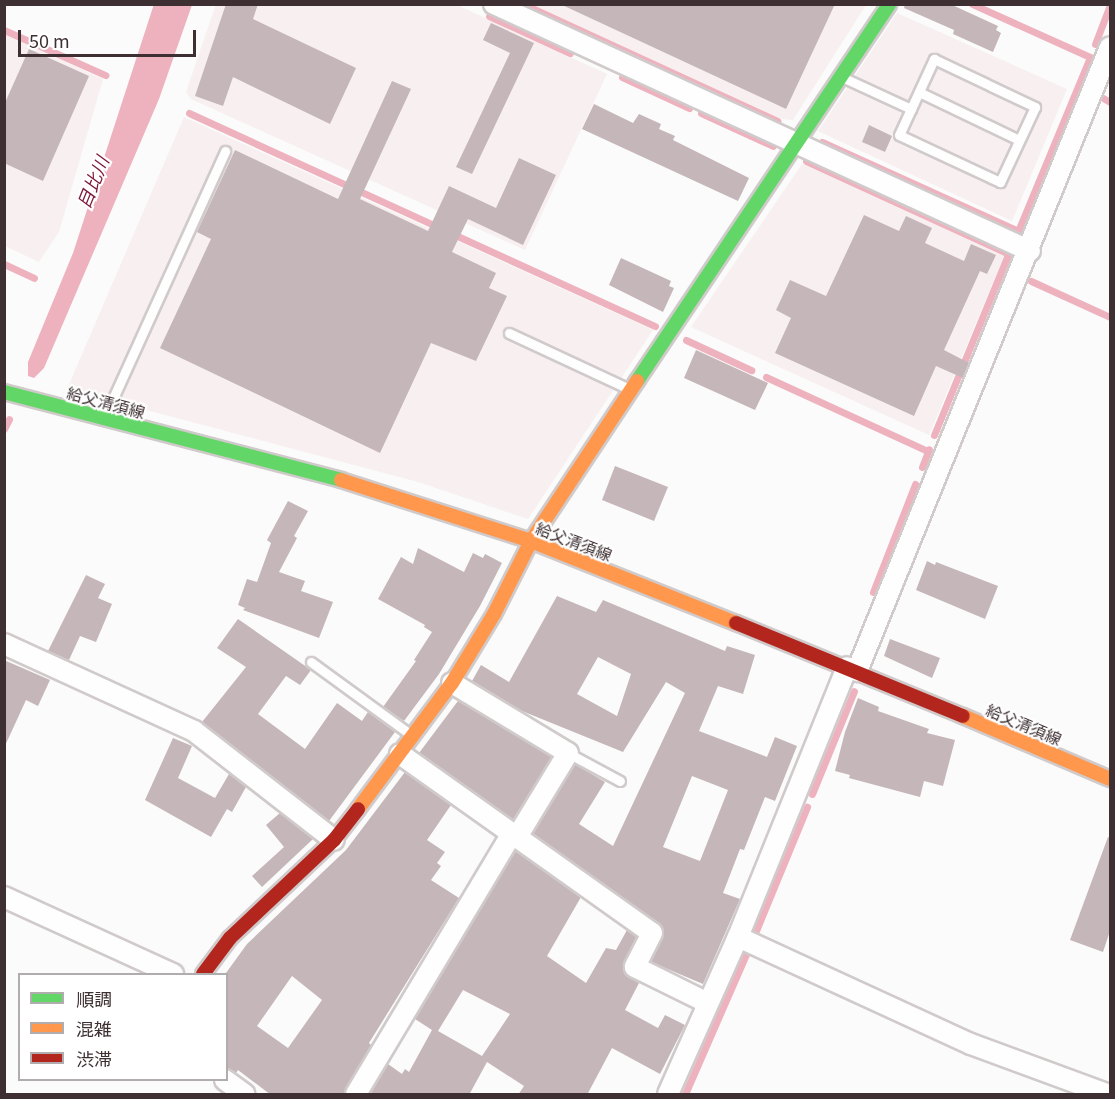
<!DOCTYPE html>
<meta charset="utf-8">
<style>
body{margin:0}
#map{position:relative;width:1115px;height:1099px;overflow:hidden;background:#fafbfa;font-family:Georgia,"Noto Sans JP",serif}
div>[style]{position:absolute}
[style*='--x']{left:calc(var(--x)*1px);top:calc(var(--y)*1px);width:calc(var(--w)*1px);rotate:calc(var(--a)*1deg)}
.built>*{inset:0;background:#f8eff0}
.water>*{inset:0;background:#eeb2bf}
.stream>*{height:7px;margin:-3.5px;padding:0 3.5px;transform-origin:3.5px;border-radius:3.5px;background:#eeb2bf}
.building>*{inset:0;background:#c5b6b9}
.roads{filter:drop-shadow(2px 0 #d0cacb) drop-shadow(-2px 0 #d0cacb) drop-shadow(0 2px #d0cacb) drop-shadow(0 -2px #d0cacb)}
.lane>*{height:9px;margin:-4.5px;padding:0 4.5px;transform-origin:4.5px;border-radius:4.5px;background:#fefefe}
.street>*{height:20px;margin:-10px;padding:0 10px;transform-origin:10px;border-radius:10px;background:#fefefe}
.fast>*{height:14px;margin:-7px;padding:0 7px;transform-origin:7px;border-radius:7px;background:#63d668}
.slow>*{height:14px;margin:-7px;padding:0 7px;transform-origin:7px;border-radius:7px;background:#ff974d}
.jam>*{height:14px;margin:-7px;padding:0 7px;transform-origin:7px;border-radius:7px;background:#b3261e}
span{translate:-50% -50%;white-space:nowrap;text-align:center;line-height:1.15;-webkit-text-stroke:4.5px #fff;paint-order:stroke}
.street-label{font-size:16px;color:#3d2f32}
.water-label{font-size:18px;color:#7c193b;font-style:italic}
.frame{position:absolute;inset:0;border:6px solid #3d2f32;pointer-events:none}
.legend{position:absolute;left:18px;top:973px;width:210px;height:108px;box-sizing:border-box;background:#fff;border:2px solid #b1acad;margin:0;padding:8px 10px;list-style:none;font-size:18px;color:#3d2f32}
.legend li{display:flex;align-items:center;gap:12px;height:30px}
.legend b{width:30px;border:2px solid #b1acad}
.scale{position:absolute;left:18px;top:30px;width:178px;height:27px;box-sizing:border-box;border:3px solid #3d2f32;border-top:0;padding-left:8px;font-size:18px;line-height:21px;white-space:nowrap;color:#3d2f32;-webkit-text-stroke:4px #fff;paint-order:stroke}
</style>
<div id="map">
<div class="built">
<div style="clip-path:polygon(216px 4px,457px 5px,607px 74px,525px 250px,191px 99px,186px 92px)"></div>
<div style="clip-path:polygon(529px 5px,866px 5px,793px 120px,782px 119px)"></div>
<div style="clip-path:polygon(897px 13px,1067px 89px,1012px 221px,818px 131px)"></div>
<div style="clip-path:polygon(5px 35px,103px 79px,59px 232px,39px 262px,5px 246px)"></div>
<div style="clip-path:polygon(184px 117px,653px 330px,528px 519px,418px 482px,67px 389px)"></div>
<div style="clip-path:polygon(802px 164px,1005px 254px,929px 435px,691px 327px)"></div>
</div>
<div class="water">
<div style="clip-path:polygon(154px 4px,192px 5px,159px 99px,44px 368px,34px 378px,28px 376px,28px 362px,73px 253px)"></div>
</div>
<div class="stream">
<div style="--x:523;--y:4;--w:280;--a:24.7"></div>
<div style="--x:489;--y:16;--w:89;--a:24.6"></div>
<div style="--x:4;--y:30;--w:111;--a:24"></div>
<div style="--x:1095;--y:44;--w:42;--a:-69"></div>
<div style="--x:622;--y:77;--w:74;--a:24.8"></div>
<div style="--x:1103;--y:98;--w:8;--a:30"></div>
<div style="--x:189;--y:113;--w:276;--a:24.6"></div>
<div style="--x:701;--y:113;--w:79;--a:24.6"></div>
<div style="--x:822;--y:142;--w:215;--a:24.4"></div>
<div style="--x:1018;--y:231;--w:188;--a:-67.5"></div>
<div style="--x:1090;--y:57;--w:129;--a:-155.8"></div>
<div style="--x:806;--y:161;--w:223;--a:24.6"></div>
<div style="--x:453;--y:234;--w:222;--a:24.5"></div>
<div style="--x:4;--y:264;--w:33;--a:25"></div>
<div style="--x:1031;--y:281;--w:87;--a:24.5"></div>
<div style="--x:686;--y:340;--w:72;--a:24.8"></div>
<div style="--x:766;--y:377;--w:178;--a:24.6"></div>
<div style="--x:4;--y:429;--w:11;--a:-63"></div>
<div style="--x:934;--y:435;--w:198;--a:-67.7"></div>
<div style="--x:922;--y:467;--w:19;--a:-69"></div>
<div style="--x:873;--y:592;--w:116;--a:-68.7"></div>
<div style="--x:812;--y:794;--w:111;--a:-67.8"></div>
<div style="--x:753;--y:938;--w:142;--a:-67.6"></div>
<div style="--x:685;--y:1094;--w:157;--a:-66.4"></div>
</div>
<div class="building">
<div style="clip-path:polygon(226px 4px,258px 4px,253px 19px,356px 68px,330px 124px,233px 77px,223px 106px,195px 96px)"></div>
<div style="clip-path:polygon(560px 4px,835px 4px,786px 109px)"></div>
<div style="clip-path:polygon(905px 4px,950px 4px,998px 26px,996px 30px,1001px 33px,993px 52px,953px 34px,954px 30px,904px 8px)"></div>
<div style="clip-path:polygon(491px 23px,534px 43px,472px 174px,456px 167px,510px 53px,483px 40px)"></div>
<div style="clip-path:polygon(29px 49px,89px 76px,43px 181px,4px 163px,4px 105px)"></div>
<div style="clip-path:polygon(392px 81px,411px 89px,360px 199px,428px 231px,449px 186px,496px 208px,519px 158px,556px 175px,523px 245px,468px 219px,452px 252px,496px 273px,489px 288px,507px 296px,476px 361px,431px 343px,380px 453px,160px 348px,211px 239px,197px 232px,235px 150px,338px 199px)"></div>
<div style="clip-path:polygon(594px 104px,633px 123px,639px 114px,661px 124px,659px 129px,675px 136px,673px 140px,749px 178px,738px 201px,582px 129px)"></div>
<div style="clip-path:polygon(869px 125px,892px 136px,885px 152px,862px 142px)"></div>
<div style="clip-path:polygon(864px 215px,899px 231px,906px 216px,932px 228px,925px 243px,964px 261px,971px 244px,996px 255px,987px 274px,980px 271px,944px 350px,969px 363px,963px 378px,936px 366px,914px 416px,775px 353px,791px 318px,776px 310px,790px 280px,826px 296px)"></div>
<div style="clip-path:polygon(621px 258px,671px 281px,669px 286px,674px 288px,663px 312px,609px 285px)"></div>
<div style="clip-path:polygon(696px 350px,768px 383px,755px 410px,684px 378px)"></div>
<div style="clip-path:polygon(615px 466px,668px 487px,654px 521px,602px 500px)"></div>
<div style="clip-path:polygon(288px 501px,308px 511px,294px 536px,297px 538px,279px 572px,305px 581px,301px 591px,333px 602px,319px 638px,243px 610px,245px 608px,238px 605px,247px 579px,257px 582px,271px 543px,267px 540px)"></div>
<div style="clip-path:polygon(418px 548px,464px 572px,473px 553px,483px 558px,485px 554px,502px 563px,480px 606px,439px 674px,404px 721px,383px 707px,416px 661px,414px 660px,432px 632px,424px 627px,425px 625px,378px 599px,401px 557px,413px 564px)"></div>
<div style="clip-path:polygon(927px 561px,935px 565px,936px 562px,998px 586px,985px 619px,916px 590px)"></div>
<div style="clip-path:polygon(86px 575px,105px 584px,98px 598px,112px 604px,96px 642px,80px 636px,69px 660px,48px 651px)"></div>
<div style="clip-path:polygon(evenodd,557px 596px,596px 612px,603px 600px,725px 651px,727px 646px,755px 655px,743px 694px,718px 686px,699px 731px,767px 757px,775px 737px,797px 746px,775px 801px,765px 797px,744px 850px,740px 849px,723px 893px,740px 899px,703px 984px,651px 962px,664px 933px,659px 924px,533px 834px,575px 764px,605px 782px,579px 824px,613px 846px,685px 693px,666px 682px,623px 752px,522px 711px,472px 681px,481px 665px,509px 682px,557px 596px,598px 657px,631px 674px,617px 716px,577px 694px,598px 657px,557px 596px,692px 776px,728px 790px,700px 861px,663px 847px,692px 776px)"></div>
<div style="clip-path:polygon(238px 619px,311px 670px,300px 685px,286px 676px,258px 714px,305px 749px,337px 703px,362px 721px,368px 712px,395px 732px,329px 821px,202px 722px,246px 667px,217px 648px)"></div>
<div style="clip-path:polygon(890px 639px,940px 658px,932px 678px,884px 656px)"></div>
<div style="clip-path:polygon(4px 660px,50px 680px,38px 706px,26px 700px,4px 748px)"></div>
<div style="clip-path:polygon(858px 698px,879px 707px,878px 711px,929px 729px,927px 733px,955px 740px,943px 786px,924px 781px,920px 797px,849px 778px,850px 775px,835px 771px,845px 732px)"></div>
<div style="clip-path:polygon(458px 701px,552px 757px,513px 820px,419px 753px)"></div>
<div style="clip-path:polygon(173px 738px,192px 746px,178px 778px,215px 798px,229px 774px,246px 787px,232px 812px,227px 809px,211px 837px,145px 800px)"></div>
<div style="clip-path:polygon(evenodd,405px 772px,451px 805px,427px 840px,445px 852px,437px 863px,441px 866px,431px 880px,459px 898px,369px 1043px,371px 1045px,344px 1095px,271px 1095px,238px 1070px,236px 1073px,226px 1068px,226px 973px,247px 944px,346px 850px,405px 772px,292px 976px,322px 1000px,288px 1048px,257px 1026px,292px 976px)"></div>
<div style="clip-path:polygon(280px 813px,313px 839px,262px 887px,252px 876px,284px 847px,266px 825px)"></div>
<div style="clip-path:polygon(1108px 837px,1110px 838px,1110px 931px,1103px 952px,1070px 940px)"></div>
<div style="clip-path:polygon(evenodd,515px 851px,581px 897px,547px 956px,586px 983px,606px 948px,616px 950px,627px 930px,637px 937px,623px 968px,629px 977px,639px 983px,625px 1010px,658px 1028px,665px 1015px,685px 1025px,660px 1074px,612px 1048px,587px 1095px,518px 1095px,524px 1086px,487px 1062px,469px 1095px,370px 1095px,388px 1064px,402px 1074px,405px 1069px,409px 1072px,432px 1030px,415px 1019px,515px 851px,463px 990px,510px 1014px,482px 1056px,438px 1031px,463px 990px)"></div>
</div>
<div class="roads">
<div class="lane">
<div style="--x:934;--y:59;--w:112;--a:25.4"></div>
<div style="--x:1035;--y:107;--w:83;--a:115"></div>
<div style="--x:1000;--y:182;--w:111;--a:-155"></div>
<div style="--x:899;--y:135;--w:84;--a:-65.3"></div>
<div style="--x:844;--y:78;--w:74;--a:24.8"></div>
<div style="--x:919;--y:92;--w:111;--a:25.6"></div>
<div style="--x:509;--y:333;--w:132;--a:25"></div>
<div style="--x:105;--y:416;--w:291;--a:-65.6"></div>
<div style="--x:311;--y:662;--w:124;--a:36.1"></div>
<div style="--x:568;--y:753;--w:59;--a:28.3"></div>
</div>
<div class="street">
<div style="--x:494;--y:4;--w:590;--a:24.74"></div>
<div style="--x:4;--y:644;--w:209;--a:24.6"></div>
<div style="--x:194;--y:731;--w:177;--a:37.9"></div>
<div style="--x:857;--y:671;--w:673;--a:-67.93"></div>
<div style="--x:452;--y:683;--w:135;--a:31.1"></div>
<div style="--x:568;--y:753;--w:98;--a:121.3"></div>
<div style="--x:400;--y:754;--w:309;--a:35.4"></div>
<div style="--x:652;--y:933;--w:38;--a:117"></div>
<div style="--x:635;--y:967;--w:81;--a:26.3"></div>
<div style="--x:4;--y:897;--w:186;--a:24.5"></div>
<div style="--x:738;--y:937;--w:256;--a:24.7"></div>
<div style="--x:971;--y:1044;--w:145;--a:20.2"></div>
<div style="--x:225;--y:1080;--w:24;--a:36"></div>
<div style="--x:356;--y:1094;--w:304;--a:-59.1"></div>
<div style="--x:668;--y:1094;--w:172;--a:-66"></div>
<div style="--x:738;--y:937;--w:291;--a:-68"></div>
</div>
<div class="fast">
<div style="--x:637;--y:381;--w:453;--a:-56.2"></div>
<div style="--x:4;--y:392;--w:348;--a:14.6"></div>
</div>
<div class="slow">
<div style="--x:341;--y:480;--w:200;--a:17.8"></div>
<div style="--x:531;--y:541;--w:221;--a:21.8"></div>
<div style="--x:963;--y:716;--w:160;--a:23.2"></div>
<div style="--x:358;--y:809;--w:157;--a:-53.3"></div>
<div style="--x:452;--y:683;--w:81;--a:-58.7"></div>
<div style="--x:494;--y:614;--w:82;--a:-63.1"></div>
<div style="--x:531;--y:541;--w:192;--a:-56.5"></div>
</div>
<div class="jam">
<div style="--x:736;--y:623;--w:245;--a:22.3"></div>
<div style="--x:203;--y:974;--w:45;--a:-53.1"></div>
<div style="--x:230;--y:938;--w:143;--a:-43.3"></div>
<div style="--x:334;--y:840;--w:39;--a:-52"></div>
</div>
</div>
<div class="street-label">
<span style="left:106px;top:402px;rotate:15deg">給父清須線</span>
<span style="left:574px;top:541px;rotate:21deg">給父清須線</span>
<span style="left:1024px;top:724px;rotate:23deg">給父清須線</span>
</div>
<div class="water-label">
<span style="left:92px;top:182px;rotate:-68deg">目比川</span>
</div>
<div class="frame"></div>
<ul class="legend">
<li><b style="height:8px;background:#63d668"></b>順調</li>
<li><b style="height:8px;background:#ff974d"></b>混雑</li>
<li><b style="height:8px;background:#b3261e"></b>渋滞</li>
</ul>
<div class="scale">50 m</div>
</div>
